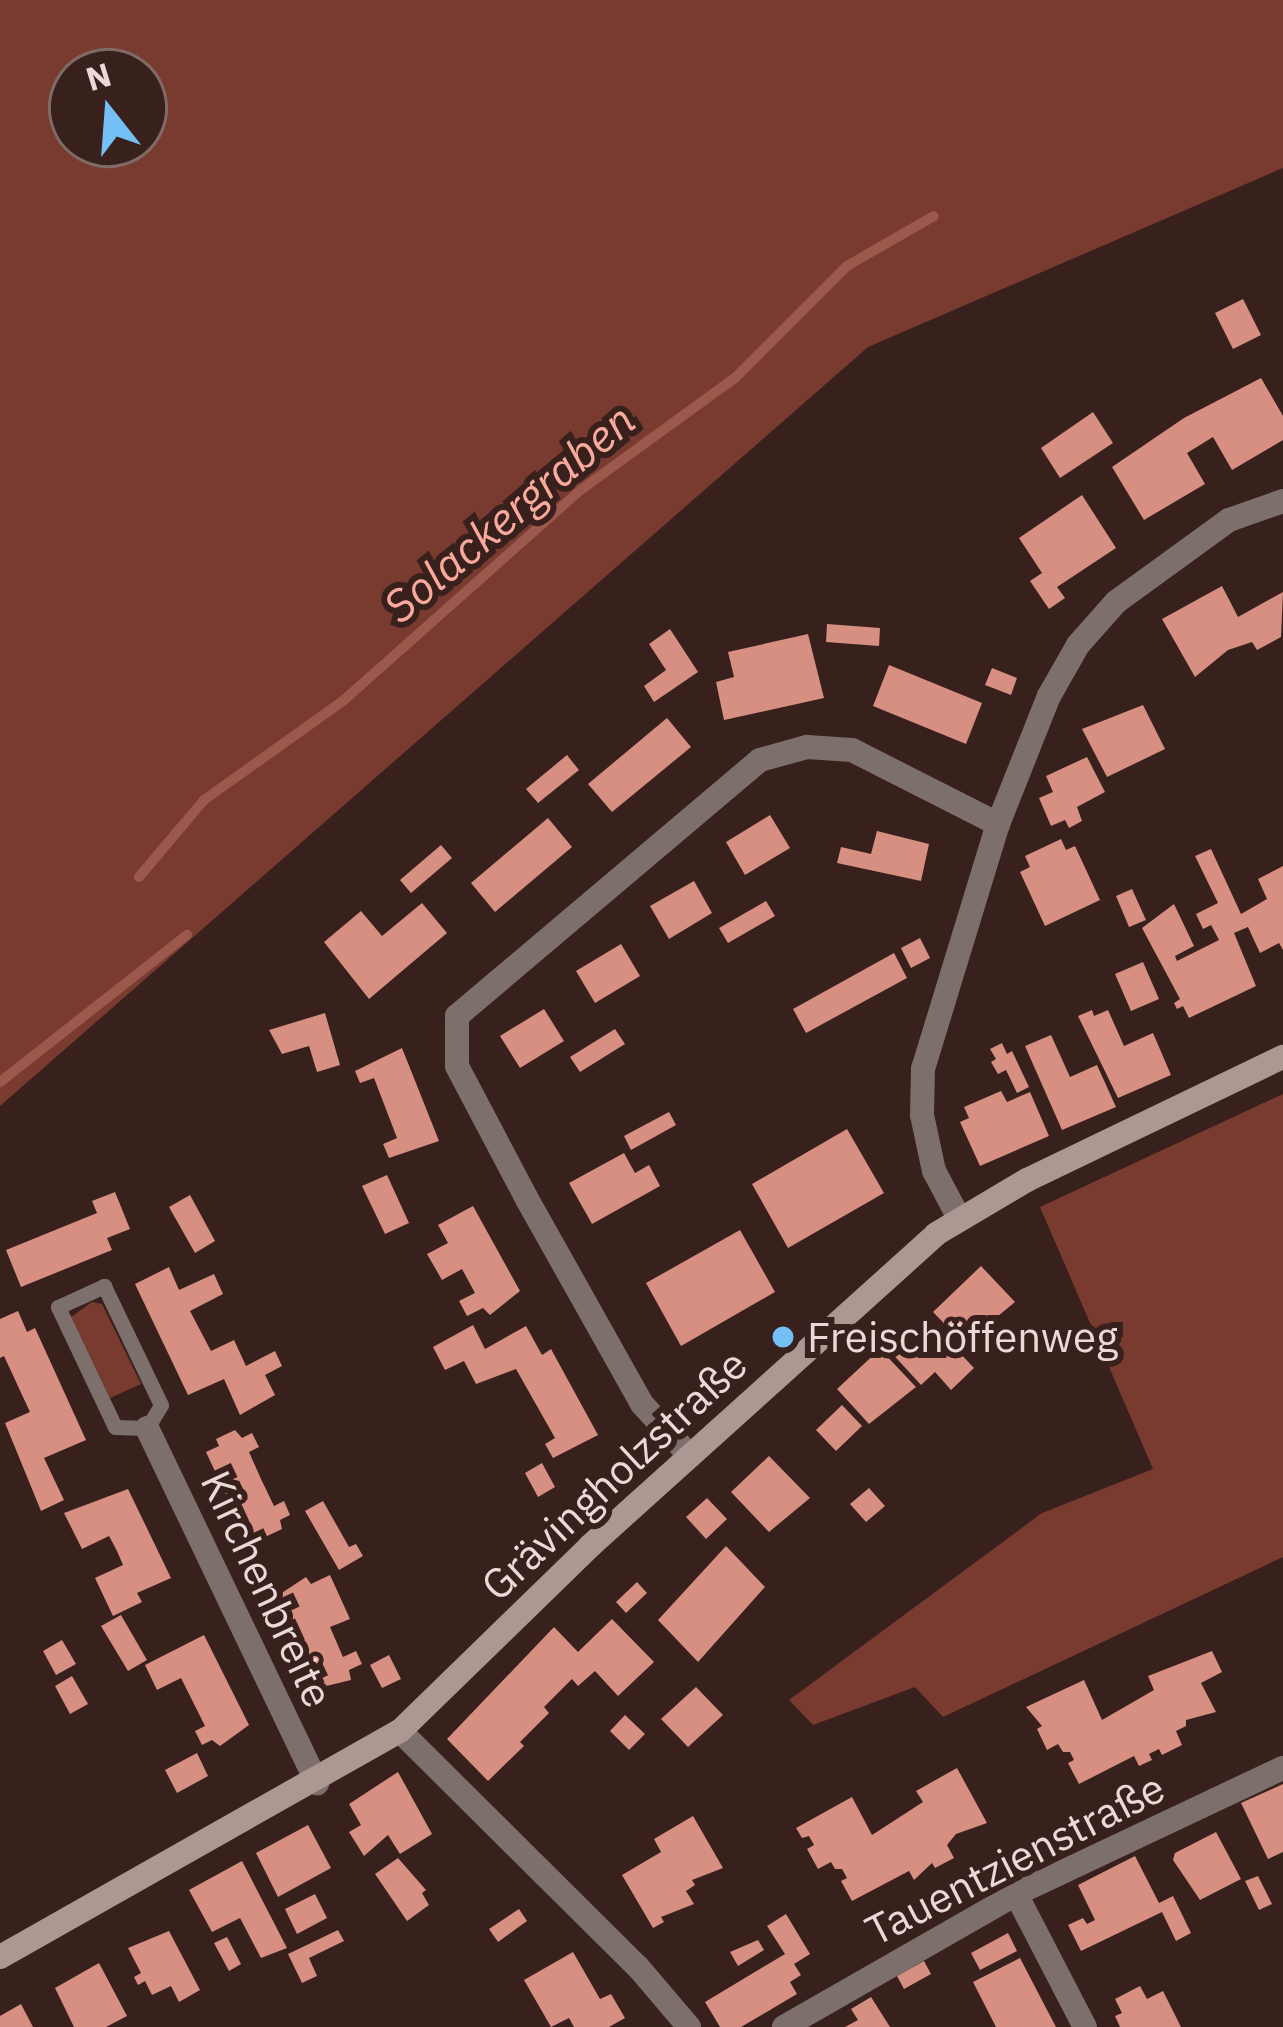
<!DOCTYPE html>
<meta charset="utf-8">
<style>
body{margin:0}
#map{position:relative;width:1283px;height:2027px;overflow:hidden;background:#38201c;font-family:"IBM Plex Sans",sans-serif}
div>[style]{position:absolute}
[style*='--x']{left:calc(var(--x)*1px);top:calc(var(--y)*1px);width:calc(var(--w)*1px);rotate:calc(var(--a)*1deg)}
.green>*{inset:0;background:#793a2f}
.stream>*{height:10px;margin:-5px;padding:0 5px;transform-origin:5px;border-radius:5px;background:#9b584c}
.building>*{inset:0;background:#d78f82}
.service>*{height:15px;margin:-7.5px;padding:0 7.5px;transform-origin:7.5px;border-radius:7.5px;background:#7c6f6c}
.minor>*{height:24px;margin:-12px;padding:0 12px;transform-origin:12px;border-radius:12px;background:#7c6f6c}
.secondary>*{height:24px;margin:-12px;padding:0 12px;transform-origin:12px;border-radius:12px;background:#ac9793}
.dots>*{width:33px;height:33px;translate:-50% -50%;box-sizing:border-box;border:6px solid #38201c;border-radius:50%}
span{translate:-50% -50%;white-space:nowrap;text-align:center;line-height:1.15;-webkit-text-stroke:12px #38201c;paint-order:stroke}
.poi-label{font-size:42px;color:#ead9d6}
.left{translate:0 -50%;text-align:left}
.street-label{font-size:42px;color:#ead9d6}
.water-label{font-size:45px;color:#faaa9c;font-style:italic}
.north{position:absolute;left:48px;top:48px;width:120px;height:120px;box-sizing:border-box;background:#38201c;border:3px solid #7f6a66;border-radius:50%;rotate:343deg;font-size:33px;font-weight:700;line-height:48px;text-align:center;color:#ead9d6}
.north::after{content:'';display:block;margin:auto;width:42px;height:54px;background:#74c0f6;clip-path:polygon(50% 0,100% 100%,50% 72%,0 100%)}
</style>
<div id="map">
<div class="green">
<div style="clip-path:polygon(evenodd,0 0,1283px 0,1283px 168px,868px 347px,0 1106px,0 0,72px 72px,144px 72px,144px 144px,72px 144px,72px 72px)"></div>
<div style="clip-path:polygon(1283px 1094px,1283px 1557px,943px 1717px,915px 1687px,813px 1725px,789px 1700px,1042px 1513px,1153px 1469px,1040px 1207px)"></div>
<div style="clip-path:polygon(92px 1302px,102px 1304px,141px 1384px,110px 1398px,71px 1317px)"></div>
</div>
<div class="stream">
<div style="--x:139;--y:877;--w:101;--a:-49.8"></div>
<div style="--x:204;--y:800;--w:172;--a:-35.5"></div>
<div style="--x:344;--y:700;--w:318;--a:-41.6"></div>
<div style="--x:582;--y:489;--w:189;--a:-36"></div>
<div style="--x:735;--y:378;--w:158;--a:-45"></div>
<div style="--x:847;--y:266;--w:100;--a:-29.9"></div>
<div style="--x:0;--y:1082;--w:238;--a:-38.2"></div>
</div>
<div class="building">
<div style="clip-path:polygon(1243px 299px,1261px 335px,1233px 349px,1215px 313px)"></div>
<div style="clip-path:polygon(1261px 378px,1283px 416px,1283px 440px,1232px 470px,1213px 437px,1187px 453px,1205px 484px,1144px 520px,1112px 467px,1184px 418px)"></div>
<div style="clip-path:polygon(1093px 412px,1113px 443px,1060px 478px,1041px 448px)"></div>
<div style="clip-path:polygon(1082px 495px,1116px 548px,1057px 587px,1065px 598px,1049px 609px,1030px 581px,1042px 573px,1019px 538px)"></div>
<div style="clip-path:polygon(1222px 586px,1238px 617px,1283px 592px,1281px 637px,1257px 650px,1252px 642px,1228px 650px,1195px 677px,1162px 619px)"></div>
<div style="clip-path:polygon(827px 624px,880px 628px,879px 646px,826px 642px)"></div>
<div style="clip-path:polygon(670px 629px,698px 672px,654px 702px,644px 686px,666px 670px,649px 644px)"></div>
<div style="clip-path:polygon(808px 634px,824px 698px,724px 720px,716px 682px,734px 677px,728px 652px)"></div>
<div style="clip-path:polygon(889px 665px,982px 703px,966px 744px,873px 706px)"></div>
<div style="clip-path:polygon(992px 668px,1017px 678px,1011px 695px,985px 685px)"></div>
<div style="clip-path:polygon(1143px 705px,1165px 749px,1107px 777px,1082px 729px)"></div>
<div style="clip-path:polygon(667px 718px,691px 747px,612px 812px,588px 784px)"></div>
<div style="clip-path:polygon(567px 755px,579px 770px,538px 803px,526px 789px)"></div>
<div style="clip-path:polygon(1087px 757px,1105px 792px,1077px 807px,1082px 821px,1069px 828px,1065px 820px,1051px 826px,1039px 798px,1053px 792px,1046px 776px)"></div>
<div style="clip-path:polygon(770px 815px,790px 848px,745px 875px,726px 842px)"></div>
<div style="clip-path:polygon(548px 818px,572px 847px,495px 912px,471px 883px)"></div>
<div style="clip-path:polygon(877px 831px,929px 844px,921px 881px,837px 863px,841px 847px,871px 854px)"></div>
<div style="clip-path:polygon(1061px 839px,1066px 850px,1075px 846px,1100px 900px,1045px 926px,1020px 872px,1030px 867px,1025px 856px)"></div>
<div style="clip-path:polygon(441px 845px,452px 858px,411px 893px,400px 880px)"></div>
<div style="clip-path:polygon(1211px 849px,1241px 914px,1267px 899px,1258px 879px,1283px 866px,1283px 950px,1279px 943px,1260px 953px,1248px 927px,1234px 933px,1256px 986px,1189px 1018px,1183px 1006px,1177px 1009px,1174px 1003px,1180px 999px,1142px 928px,1174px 904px,1194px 946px,1175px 956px,1177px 961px,1219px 940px,1211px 925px,1203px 929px,1196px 914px,1218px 903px,1195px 856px)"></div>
<div style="clip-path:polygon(694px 881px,712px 913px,669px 939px,650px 906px)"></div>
<div style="clip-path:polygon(1132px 889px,1146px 920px,1129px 927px,1116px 896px)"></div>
<div style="clip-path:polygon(766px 901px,775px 916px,728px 943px,719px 928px)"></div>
<div style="clip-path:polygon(422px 903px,447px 933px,369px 999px,324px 942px,361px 911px,382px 936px)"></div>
<div style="clip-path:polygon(920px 938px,930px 958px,911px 968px,901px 948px)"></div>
<div style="clip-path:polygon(621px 944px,640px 976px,595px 1003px,576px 971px)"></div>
<div style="clip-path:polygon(894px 953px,907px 978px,806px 1033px,793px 1009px)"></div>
<div style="clip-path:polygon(1143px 962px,1159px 999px,1131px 1011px,1115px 974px)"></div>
<div style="clip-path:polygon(544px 1009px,564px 1041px,520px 1068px,500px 1036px)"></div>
<div style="clip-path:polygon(1092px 1010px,1094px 1016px,1108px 1010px,1124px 1046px,1153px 1033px,1171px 1075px,1118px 1098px,1078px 1016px)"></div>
<div style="clip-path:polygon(325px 1013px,340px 1065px,317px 1072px,309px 1046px,282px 1054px,269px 1030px)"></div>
<div style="clip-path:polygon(615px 1029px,625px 1044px,580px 1072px,570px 1057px)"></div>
<div style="clip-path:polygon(1051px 1035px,1070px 1077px,1097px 1065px,1116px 1107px,1062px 1130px,1025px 1046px)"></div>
<div style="clip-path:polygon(1002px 1043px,1007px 1054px,1012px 1051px,1029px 1087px,1017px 1093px,1006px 1070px,998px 1074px,991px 1062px,996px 1059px,990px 1049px)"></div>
<div style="clip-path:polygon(402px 1048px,439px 1141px,389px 1158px,383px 1144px,397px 1138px,374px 1078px,360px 1083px,355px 1071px)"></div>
<div style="clip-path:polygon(1001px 1091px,1007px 1102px,1030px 1092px,1049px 1136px,980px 1166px,960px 1122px,969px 1118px,964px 1107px)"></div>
<div style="clip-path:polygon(669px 1112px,676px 1125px,631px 1150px,624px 1136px)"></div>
<div style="clip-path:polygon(847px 1129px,884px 1193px,788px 1248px,752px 1184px)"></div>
<div style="clip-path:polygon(624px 1153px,635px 1173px,649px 1165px,660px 1186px,592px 1224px,569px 1183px)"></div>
<div style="clip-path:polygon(387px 1175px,409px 1223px,385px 1234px,362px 1186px)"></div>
<div style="clip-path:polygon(115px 1192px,130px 1229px,107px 1238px,112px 1250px,21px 1287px,6px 1250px,97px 1213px,92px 1201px)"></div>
<div style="clip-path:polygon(190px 1195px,215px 1241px,195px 1253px,169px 1207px)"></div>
<div style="clip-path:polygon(473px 1206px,520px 1291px,490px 1315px,483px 1308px,467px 1316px,459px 1301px,475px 1293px,462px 1269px,442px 1280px,427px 1254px,448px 1243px,438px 1225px)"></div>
<div style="clip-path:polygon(740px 1230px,775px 1292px,681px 1346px,646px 1283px)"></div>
<div style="clip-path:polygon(981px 1266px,1015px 1302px,964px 1344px,933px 1312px)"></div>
<div style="clip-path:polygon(169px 1267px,179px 1290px,214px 1274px,223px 1294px,190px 1311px,211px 1351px,234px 1340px,246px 1366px,275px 1351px,282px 1366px,265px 1375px,275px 1395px,240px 1415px,224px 1379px,188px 1395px,135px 1284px)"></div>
<div style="clip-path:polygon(18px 1311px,27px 1332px,35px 1328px,86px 1440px,44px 1458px,64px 1500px,41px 1511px,5px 1423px,30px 1412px,4px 1356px,0 1358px,0 1319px)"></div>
<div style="clip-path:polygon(473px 1325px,485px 1349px,526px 1326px,542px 1355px,551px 1349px,598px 1435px,553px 1458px,545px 1444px,555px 1438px,516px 1369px,476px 1384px,464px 1361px,445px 1370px,433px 1347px)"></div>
<div style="clip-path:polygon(942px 1334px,974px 1368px,951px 1390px,935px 1372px,921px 1385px,888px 1349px,901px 1336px,919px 1356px)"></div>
<div style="clip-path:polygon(880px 1349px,916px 1387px,869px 1424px,837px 1389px)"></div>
<div style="clip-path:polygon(842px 1405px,862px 1426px,836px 1451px,816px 1430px)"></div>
<div style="clip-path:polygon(235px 1430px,242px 1438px,252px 1433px,259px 1447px,249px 1452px,261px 1479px,274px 1506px,284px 1501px,290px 1515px,280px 1520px,282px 1529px,263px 1538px,261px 1533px,247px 1540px,206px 1452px,219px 1446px,216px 1439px)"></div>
<div style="clip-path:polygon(769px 1456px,810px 1498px,769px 1532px,731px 1492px)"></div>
<div style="clip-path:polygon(542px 1463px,555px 1487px,538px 1497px,525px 1473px)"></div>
<div style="clip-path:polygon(869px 1488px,885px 1506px,866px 1522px,850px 1504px)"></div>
<div style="clip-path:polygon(128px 1489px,171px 1578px,137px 1593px,142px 1602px,113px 1616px,95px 1578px,123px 1565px,117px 1551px,109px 1536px,82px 1549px,64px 1513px)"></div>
<div style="clip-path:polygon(707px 1498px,727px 1519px,706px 1539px,686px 1517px)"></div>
<div style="clip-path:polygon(323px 1501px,349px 1547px,356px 1544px,363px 1556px,339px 1570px,305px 1511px)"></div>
<div style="clip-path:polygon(726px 1546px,765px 1587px,698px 1662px,658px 1620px)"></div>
<div style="clip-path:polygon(330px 1575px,350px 1619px,330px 1627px,343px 1657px,356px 1651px,362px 1664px,349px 1670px,351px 1680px,314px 1689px,274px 1598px,306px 1577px,311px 1584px)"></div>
<div style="clip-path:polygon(637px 1582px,647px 1593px,626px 1613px,616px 1602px)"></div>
<div style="clip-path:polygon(121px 1615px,147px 1660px,128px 1671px,101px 1626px)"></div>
<div style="clip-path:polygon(612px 1619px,654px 1662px,618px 1696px,595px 1671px,578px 1686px,572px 1679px,544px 1707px,549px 1713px,520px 1742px,524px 1746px,488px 1781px,447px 1739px,554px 1627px,578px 1652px)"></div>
<div style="clip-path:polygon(204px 1635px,249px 1725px,220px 1746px,212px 1740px,202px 1745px,195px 1731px,205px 1726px,181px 1678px,157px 1690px,145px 1665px)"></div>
<div style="clip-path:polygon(62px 1640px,76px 1664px,56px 1675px,43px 1651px)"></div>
<div style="clip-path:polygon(1212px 1651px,1222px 1672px,1201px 1683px,1216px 1712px,1186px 1720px,1186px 1726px,1176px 1731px,1182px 1745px,1162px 1755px,1159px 1749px,1149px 1754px,1152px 1760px,1139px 1766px,1134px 1756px,1079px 1784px,1068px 1763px,1074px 1760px,1070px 1752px,1063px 1752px,1058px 1744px,1047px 1750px,1037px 1729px,1042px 1726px,1026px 1707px,1084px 1680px,1102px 1720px,1154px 1690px,1148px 1676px)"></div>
<div style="clip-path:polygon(389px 1655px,401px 1679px,382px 1688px,370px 1665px)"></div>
<div style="clip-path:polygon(72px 1676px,88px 1704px,70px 1714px,55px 1686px)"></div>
<div style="clip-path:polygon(696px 1687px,723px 1715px,688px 1747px,661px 1719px)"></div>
<div style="clip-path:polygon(625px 1715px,645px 1734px,629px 1750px,610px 1731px)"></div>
<div style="clip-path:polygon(197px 1753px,208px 1776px,177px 1793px,165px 1770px)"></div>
<div style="clip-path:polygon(957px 1768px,987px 1823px,956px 1834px,947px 1845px,954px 1858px,935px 1868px,932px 1863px,914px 1880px,909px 1871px,852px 1901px,841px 1881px,847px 1878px,842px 1869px,835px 1869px,831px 1862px,818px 1869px,807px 1849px,814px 1845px,809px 1836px,802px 1838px,796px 1828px,852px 1797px,872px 1835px,923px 1802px,916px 1791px)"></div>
<div style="clip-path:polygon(398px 1772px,432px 1834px,400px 1854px,388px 1835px,364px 1856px,349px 1832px,361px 1825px,349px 1804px)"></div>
<div style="clip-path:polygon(1283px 1784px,1283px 1852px,1268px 1859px,1241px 1803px)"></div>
<div style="clip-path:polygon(693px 1816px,723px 1868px,692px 1880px,695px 1885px,686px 1891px,694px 1904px,661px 1917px,664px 1922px,653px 1928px,622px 1875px,661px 1852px,654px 1839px)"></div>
<div style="clip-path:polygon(308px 1825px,331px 1868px,278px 1897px,256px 1853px)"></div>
<div style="clip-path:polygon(1216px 1832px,1241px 1879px,1200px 1900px,1173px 1860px,1175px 1853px)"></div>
<div style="clip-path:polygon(1135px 1856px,1159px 1903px,1173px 1896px,1191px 1933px,1176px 1941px,1162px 1912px,1081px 1951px,1068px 1925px,1083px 1918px,1087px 1924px,1095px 1920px,1078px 1885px)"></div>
<div style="clip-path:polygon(398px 1858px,426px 1890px,422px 1893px,429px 1905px,407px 1921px,375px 1874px)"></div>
<div style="clip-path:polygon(242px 1861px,287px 1948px,261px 1958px,240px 1918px,212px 1932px,189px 1890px)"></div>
<div style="clip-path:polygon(1258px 1876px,1272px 1904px,1259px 1910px,1245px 1881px)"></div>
<div style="clip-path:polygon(315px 1894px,327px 1918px,297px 1934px,285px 1909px)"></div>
<div style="clip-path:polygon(519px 1909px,527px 1921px,498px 1942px,489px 1929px)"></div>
<div style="clip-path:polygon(786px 1914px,810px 1954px,794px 1964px,801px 1975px,790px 1982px,797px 1994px,741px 2027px,720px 2027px,705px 2002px,785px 1954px,767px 1926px)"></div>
<div style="clip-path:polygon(338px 1930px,344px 1941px,309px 1958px,317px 1976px,302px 1983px,288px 1954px)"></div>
<div style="clip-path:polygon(169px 1931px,200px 1990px,179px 2002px,171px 1986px,152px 1995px,145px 1981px,138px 1985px,134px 1977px,141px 1973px,128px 1948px)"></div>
<div style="clip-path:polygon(1008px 1933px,1017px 1951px,980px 1970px,971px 1953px)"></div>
<div style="clip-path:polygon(227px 1937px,241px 1964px,229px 1971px,214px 1943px)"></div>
<div style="clip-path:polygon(758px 1940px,764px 1950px,738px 1966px,730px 1952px)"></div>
<div style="clip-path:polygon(573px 1952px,600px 1999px,611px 1994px,625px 2018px,609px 2027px,574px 2027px,569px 2018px,551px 2027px,524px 1980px)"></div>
<div style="clip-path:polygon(1020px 1958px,1046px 2008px,1056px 2027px,996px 2027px,973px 1982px)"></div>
<div style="clip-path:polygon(924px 1961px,931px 1974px,904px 1989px,897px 1976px)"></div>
<div style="clip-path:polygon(99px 1963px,127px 2016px,106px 2027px,74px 2027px,55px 1988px)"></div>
<div style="clip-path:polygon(1140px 1986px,1147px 1999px,1163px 1991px,1181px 2027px,1120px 2027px,1115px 2016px,1122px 2013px,1115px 1999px)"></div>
<div style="clip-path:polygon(871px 1997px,890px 2027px,845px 2027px,858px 2020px,851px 2009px)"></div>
<div style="clip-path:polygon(21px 2004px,33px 2027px,0 2027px,0 2016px)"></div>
</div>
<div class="service">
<div style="--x:104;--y:1286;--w:132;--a:64.4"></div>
<div style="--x:161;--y:1405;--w:27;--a:121"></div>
<div style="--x:147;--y:1428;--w:32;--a:-178"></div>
<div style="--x:115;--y:1427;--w:133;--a:-115.4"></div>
<div style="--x:58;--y:1307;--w:51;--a:-24.5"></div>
</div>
<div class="minor">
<div style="--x:959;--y:1218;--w:53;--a:-118"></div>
<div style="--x:934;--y:1171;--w:57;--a:-102.1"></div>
<div style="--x:922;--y:1115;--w:46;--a:-88.8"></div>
<div style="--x:923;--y:1069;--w:256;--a:-73"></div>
<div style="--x:998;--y:824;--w:138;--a:-68.3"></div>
<div style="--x:1049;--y:696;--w:59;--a:-60.4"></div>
<div style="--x:1078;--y:645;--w:57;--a:-48.5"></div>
<div style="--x:1116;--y:602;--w:140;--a:-36"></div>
<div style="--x:1229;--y:520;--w:57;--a:-19.4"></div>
<div style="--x:147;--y:1428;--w:394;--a:64.4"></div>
<div style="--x:690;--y:1456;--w:71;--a:-132.7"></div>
<div style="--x:642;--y:1404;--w:235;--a:-119.3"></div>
<div style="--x:527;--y:1199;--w:150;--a:-117.8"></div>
<div style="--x:457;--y:1066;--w:50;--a:-90"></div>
<div style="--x:457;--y:1016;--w:397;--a:-40.2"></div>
<div style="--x:760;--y:760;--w:49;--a:-15.5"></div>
<div style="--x:807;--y:747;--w:45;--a:3.8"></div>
<div style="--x:852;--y:750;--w:164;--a:26.9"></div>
<div style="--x:400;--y:1731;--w:335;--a:44.8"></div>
<div style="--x:638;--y:1967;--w:79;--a:49.6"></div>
<div style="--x:1016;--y:1894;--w:150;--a:62.6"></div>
<div style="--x:784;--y:2027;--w:267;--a:-29.8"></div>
<div style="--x:1016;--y:1894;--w:295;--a:-25.3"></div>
</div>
<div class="secondary">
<div style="--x:0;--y:1957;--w:459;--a:-29.5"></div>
<div style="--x:400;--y:1731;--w:265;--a:-44.2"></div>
<div style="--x:590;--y:1546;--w:466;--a:-42"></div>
<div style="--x:936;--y:1234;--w:106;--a:-30.7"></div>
<div style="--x:1027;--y:1180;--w:284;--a:-25.7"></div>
</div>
<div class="dots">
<div style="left:783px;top:1337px;background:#74c0f6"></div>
</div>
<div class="poi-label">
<span class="left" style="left:807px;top:1337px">Freischöffenweg</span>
</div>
<div class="street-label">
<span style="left:614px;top:1475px;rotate:-43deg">Grävingholzstraße</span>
<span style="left:267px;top:1589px;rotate:65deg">Kirchenbreite</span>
<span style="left:1015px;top:1859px;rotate:-27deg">Tauentzienstraße</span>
</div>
<div class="water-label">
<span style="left:509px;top:513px;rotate:-40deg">Solackergraben</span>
</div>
<div class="north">N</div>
</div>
